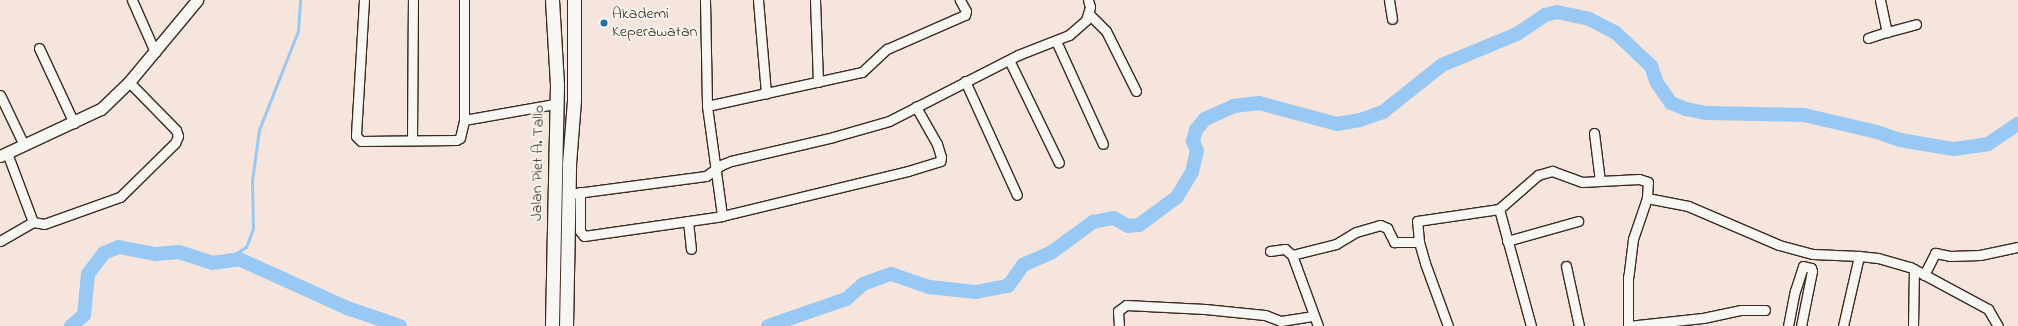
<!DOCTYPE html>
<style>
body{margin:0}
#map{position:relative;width:2018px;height:326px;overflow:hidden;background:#f5e5dc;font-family:"Indie Flower",sans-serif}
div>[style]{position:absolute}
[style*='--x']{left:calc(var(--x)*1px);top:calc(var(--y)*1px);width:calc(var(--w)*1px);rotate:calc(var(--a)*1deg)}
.stream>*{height:2.5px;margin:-1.25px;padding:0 1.25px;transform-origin:1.25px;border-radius:1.25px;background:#98c8f4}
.river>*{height:14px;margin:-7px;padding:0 7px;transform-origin:7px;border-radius:7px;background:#98c8f4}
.roads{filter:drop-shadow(1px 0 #3b2a1e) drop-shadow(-1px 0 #3b2a1e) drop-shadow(0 1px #3b2a1e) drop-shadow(0 -1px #3b2a1e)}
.minor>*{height:9px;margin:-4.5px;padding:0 4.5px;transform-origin:4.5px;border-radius:4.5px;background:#f6f6f2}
.tertiary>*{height:11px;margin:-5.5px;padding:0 5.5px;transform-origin:5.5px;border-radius:5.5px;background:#f6f6f2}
.secondary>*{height:13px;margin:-6.5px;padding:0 6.5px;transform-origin:6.5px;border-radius:6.5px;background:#f6f6f2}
.dots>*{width:11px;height:11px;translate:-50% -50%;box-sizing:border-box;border:2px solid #f6f6f2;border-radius:50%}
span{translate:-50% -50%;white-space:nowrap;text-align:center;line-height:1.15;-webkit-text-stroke:3.5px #f6f6f2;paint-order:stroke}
.poi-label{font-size:16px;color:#3b2a1e}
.left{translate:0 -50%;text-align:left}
.street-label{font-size:16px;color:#3b2a1e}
</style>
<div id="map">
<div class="stream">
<div style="--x:212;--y:263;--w:23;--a:-20"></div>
<div style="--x:234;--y:255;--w:14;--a:-34"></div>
<div style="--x:246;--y:247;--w:19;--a:-69"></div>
<div style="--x:253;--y:229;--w:48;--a:-91.2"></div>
<div style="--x:252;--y:181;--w:51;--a:-82.2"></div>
<div style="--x:259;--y:130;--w:106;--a:-68.5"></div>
<div style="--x:298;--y:31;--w:31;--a:-86"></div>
</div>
<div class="river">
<div style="--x:71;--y:326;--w:17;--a:-40"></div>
<div style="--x:84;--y:315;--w:41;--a:-84.4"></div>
<div style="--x:88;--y:274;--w:26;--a:-53"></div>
<div style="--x:104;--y:253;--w:16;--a:-22"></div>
<div style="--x:119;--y:247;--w:38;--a:11"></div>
<div style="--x:156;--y:254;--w:23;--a:-5"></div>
<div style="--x:179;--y:252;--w:35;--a:18"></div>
<div style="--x:212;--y:263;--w:27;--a:-8"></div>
<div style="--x:239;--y:259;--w:119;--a:24.4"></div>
<div style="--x:347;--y:308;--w:56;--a:18.8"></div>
<div style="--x:768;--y:326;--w:83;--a:-19.1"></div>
<div style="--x:846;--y:299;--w:23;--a:-41"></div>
<div style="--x:863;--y:284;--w:30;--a:-20"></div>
<div style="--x:891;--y:274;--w:40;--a:18.9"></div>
<div style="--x:929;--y:287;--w:47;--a:6.1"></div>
<div style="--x:976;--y:292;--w:33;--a:-11"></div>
<div style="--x:1008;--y:286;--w:26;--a:-54"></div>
<div style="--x:1023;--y:265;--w:32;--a:-24"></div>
<div style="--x:1052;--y:252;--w:51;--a:-36.2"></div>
<div style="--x:1093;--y:222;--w:21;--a:-11"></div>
<div style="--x:1114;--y:218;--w:16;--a:30"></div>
<div style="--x:1128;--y:226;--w:11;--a:-5"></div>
<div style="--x:1139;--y:225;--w:47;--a:-36.4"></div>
<div style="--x:1177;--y:197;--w:29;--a:-59"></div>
<div style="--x:1192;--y:172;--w:22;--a:-77"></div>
<div style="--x:1197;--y:151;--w:11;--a:-112"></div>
<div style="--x:1193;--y:141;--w:11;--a:-75"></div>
<div style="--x:1196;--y:130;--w:14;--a:-51"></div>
<div style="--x:1205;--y:119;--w:32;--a:-24"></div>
<div style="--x:1234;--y:106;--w:25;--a:-7"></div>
<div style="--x:1259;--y:103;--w:81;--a:15.1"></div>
<div style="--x:1337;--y:124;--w:23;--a:-10"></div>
<div style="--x:1360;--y:120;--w:24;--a:-19"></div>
<div style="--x:1383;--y:112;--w:75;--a:-38.5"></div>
<div style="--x:1442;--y:65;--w:81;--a:-22.5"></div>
<div style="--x:1517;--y:34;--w:34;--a:-34"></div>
<div style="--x:1545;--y:15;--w:12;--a:-14"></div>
<div style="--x:1557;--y:12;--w:33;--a:12"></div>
<div style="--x:1589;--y:19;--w:29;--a:27"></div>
<div style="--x:1615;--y:32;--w:50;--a:43.4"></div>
<div style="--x:1651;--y:66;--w:18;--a:71"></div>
<div style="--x:1657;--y:83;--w:24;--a:55"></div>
<div style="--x:1671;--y:103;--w:16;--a:22"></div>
<div style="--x:1686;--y:109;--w:21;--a:11"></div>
<div style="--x:1707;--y:113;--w:97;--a:1.2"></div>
<div style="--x:1804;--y:115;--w:75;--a:13.1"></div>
<div style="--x:1877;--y:132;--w:24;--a:19"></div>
<div style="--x:1900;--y:140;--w:55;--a:9.5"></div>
<div style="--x:1954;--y:149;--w:34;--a:-8"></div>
<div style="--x:1988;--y:144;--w:36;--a:-34"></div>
</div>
<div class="roads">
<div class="minor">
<div style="--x:132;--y:0;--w:57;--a:66.1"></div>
<div style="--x:364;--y:0;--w:136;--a:93.4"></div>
<div style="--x:356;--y:136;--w:7;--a:45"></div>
<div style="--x:361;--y:141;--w:95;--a:-0.6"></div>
<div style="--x:456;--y:140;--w:4;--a:-27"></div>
<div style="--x:460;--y:138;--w:18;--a:-77"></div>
<div style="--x:464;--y:120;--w:120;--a:-90"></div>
<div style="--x:705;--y:0;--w:106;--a:88.9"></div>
<div style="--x:707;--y:106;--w:111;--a:82.2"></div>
<div style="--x:758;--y:0;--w:94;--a:85.1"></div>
<div style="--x:815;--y:0;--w:82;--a:87.9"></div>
<div style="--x:1389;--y:0;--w:19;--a:81"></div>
<div style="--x:1880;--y:0;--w:33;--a:78"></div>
<div style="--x:1887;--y:32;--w:30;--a:-15"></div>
<div style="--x:1089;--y:14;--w:24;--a:45"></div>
<div style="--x:1106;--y:31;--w:67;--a:63.4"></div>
<div style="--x:1868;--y:38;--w:20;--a:-18"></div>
<div style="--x:1056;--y:41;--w:113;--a:65.5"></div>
<div style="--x:39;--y:48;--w:83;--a:65"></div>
<div style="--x:1009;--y:60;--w:114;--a:64.1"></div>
<div style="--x:965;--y:81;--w:125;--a:65.5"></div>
<div style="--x:0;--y:95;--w:55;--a:64.4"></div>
<div style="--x:707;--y:106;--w:159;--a:-12.4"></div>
<div style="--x:862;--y:72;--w:34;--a:-43"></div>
<div style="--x:887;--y:49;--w:85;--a:-23.6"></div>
<div style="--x:965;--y:15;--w:4;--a:-76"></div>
<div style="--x:966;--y:11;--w:13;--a:-119"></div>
<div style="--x:464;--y:120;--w:92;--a:-10"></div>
<div style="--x:1594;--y:133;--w:48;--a:82.9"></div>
<div style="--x:412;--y:139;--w:139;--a:-89.6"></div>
<div style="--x:580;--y:192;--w:39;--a:90"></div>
<div style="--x:580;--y:231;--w:6;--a:51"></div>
<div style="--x:584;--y:236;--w:139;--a:-8.2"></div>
<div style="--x:722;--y:216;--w:191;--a:-13.6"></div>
<div style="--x:908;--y:171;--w:34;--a:-17"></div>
<div style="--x:940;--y:161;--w:4;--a:-76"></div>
<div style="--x:941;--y:157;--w:14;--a:-107"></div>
<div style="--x:937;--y:144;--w:43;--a:-119.6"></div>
<div style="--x:569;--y:194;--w:138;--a:-7.5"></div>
<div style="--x:706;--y:176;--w:19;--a:-36"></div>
<div style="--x:721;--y:165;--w:11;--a:-22"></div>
<div style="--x:731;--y:161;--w:105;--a:-13.2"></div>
<div style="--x:833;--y:137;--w:58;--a:-15.9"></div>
<div style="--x:889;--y:121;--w:145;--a:-27.1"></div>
<div style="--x:1018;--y:55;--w:55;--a:-21.4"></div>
<div style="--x:1069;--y:35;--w:23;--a:-41"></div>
<div style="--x:1086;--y:20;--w:14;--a:-73"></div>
<div style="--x:1090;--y:7;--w:7;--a:-106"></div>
<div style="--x:1647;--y:198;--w:42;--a:11"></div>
<div style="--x:1688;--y:206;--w:99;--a:23.2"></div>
<div style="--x:1779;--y:245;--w:35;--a:15"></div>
<div style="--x:1813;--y:254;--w:46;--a:2.5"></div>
<div style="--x:688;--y:221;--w:28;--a:84"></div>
<div style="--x:33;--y:222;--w:11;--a:10"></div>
<div style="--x:44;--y:224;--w:81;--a:-19.6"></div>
<div style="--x:120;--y:197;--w:77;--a:-44.5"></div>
<div style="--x:175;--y:143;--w:8;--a:-67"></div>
<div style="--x:178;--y:136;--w:6;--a:-108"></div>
<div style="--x:176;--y:130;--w:67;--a:-134.4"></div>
<div style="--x:0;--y:241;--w:38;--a:-30"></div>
<div style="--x:33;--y:222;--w:74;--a:-110.6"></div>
<div style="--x:1507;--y:241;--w:74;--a:-15.7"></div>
<div style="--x:1270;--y:251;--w:15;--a:-8"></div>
<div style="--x:1285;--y:249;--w:9;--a:41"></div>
<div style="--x:1566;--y:266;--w:61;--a:77.8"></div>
<div style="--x:1924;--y:275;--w:25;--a:-63"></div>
<div style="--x:1935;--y:253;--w:15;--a:11"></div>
<div style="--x:1950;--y:256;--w:30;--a:-2"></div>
<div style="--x:1980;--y:255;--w:39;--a:-12"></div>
<div style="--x:1119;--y:326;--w:15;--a:-94"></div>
<div style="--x:1118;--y:311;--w:10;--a:-37"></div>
<div style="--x:1126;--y:305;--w:79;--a:2.9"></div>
<div style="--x:1205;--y:309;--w:60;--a:5.7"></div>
<div style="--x:1265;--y:315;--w:17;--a:21"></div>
<div style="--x:1281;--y:321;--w:33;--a:-9"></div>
<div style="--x:1318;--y:326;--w:76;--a:-110.1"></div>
<div style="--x:1292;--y:255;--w:45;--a:-14"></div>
<div style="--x:1336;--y:244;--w:23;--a:-31"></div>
<div style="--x:1356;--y:232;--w:25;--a:-16"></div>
<div style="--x:1380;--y:225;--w:8;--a:23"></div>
<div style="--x:1387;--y:228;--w:16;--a:63"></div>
<div style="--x:1394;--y:242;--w:25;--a:0"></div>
<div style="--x:1448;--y:326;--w:67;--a:-110.1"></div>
<div style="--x:1425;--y:263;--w:22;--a:-106"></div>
<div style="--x:1419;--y:242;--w:21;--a:-95"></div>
<div style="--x:1417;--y:221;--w:83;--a:-8.3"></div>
<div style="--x:1531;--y:326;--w:121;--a:-105.3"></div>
<div style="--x:1499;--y:209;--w:52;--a:-41.1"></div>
<div style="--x:1538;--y:175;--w:15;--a:-16"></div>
<div style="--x:1552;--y:171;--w:32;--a:20"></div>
<div style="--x:1582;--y:182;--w:57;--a:-3"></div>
<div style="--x:1639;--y:179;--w:9;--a:18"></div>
<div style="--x:1648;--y:182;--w:16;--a:94"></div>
<div style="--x:1647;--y:198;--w:43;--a:108.9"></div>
<div style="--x:1633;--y:239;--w:38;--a:97"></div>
<div style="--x:1628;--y:277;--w:49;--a:90"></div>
<div style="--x:1628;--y:326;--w:75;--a:-6.1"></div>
<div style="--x:1703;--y:318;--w:39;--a:-12"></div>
<div style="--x:1741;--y:310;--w:24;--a:0"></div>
<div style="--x:1788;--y:326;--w:36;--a:-79"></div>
<div style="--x:1795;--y:291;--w:26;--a:-72"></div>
<div style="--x:1803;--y:266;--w:8;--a:14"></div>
<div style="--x:1811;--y:268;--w:3;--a:72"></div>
<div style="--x:1812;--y:271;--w:56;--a:101.3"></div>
<div style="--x:1843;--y:326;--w:72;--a:-77.1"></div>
<div style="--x:1859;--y:256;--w:19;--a:6"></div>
<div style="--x:1878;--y:258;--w:33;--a:16"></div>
<div style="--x:1910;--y:267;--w:89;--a:28.3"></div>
<div style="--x:1988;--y:309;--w:20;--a:60"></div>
<div style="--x:1913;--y:326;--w:57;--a:-89"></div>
</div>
<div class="tertiary">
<div style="--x:0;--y:156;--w:111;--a:-25"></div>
<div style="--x:101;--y:109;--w:39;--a:-44"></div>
<div style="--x:129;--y:82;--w:107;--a:-50.3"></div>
</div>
<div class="secondary">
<div style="--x:552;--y:0;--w:85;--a:86.6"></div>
<div style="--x:557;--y:85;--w:241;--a:91.2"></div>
<div style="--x:566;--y:326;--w:162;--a:-88.9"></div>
<div style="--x:569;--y:164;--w:64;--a:-85.5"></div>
<div style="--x:574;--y:100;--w:100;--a:-90"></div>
</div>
</div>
<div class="dots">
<div style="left:604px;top:23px;background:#1f6fb2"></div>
</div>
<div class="poi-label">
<span class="left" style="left:612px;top:23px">Akademi<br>Keperawatan</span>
</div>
<div class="street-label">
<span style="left:538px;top:163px;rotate:-89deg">Jalan Piet A. Tallo</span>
</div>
</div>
